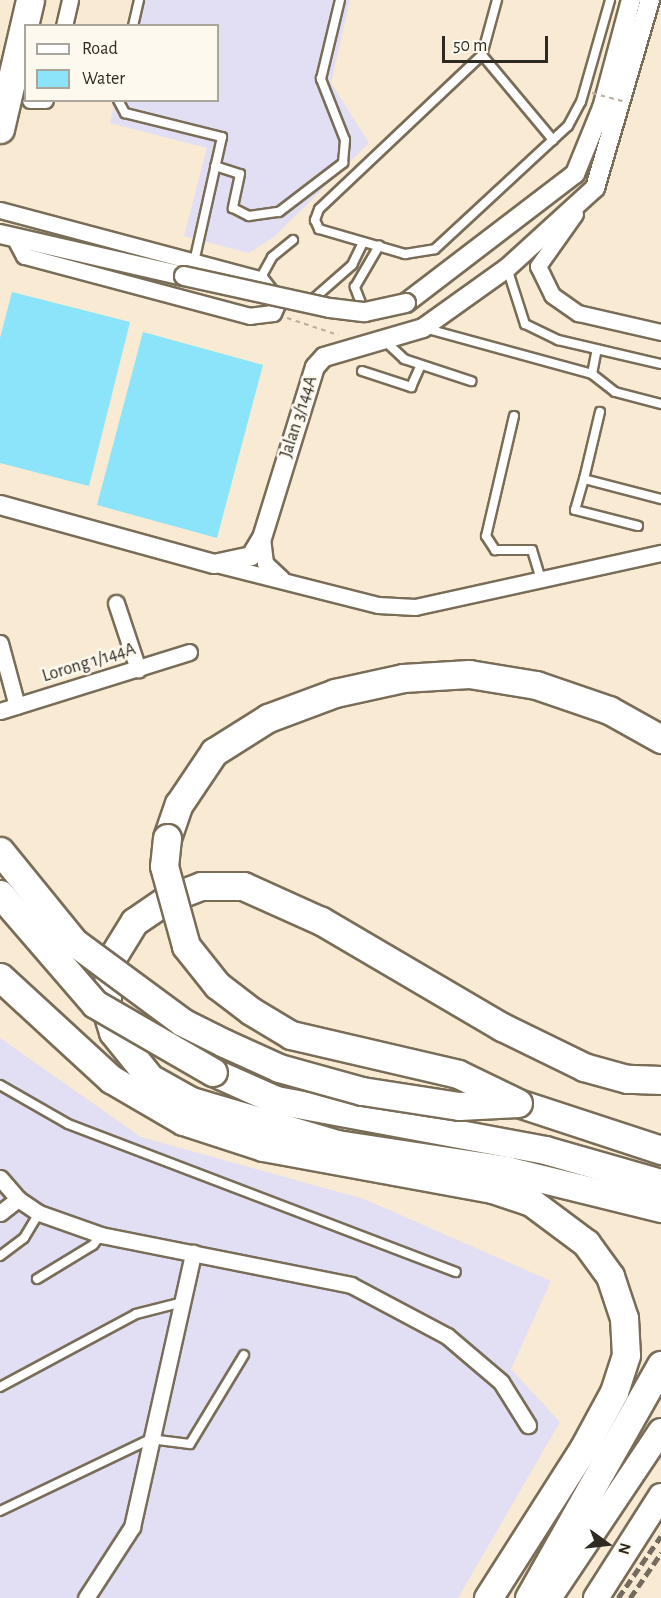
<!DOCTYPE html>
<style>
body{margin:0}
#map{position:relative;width:661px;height:1598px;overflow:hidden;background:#f8ead3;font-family:"Alegreya Sans",sans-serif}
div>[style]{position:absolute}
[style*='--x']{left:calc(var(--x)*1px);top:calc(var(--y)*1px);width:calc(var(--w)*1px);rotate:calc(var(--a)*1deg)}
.education>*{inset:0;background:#e2dff5}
.water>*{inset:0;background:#8be4f9}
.path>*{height:2px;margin-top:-1px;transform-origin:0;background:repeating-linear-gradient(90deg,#bbb09d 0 4.5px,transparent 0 9px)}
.roads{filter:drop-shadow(2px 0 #796d58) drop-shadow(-2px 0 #796d58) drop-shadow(0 2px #796d58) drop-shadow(0 -2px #796d58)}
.service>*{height:8px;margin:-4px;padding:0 4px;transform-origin:4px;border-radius:4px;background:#fff}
.minor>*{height:15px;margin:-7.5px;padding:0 7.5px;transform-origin:7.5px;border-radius:7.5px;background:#fff}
.tertiary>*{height:18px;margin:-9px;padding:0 9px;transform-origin:9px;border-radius:9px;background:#fff}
.trunk>*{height:24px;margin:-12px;padding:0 12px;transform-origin:12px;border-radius:12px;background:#fff}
.motorway>*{height:27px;margin:-13.5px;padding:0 13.5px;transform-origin:13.5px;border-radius:13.5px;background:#fff}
.rail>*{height:4.5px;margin-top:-2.25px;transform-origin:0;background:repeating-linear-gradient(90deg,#736b5e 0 9px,transparent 0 13.5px)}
.path-bridge>*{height:2px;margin-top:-1px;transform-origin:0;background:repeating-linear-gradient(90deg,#bbb09d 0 4.5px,transparent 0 9px)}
.bridges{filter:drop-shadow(2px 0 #796d58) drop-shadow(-2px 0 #796d58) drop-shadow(0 2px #796d58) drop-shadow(0 -2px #796d58)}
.tertiary-bridge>*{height:18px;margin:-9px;padding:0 9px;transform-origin:9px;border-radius:9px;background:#fff}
.motorway-bridge>*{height:27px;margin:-13.5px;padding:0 13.5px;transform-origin:13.5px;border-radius:13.5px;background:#fff}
span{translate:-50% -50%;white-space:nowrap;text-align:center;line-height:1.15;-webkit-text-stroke:5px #fef9ef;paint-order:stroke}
.street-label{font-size:18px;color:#2f2a21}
.legend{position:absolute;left:24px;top:24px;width:195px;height:78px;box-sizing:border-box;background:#fef9ef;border:2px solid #aba69d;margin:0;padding:8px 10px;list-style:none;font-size:18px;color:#2f2a21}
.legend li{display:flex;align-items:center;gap:12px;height:30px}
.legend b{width:30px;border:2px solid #aba69d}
.north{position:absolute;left:577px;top:1514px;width:60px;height:60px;-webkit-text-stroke:4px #fef9ef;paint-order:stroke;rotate:105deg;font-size:16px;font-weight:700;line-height:24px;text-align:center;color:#2f2a21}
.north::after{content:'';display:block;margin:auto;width:21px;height:27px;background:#2f2a21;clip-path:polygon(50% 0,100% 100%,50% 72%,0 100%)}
.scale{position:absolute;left:442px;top:36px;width:106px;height:27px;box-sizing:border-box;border:3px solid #2f2a21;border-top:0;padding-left:8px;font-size:18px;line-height:21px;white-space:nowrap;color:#2f2a21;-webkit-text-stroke:4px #fef9ef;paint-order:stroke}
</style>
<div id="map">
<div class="education">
<div style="clip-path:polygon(138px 0,350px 0,331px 83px,369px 143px,275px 236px,249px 253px,184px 236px,207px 148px,110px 123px,115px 101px,218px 100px,218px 26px,132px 25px)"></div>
<div style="clip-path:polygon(0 1038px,141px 1137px,364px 1199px,551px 1281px,511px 1369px,560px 1422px,458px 1598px,0 1598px)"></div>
</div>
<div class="water">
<div style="clip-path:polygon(12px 292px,130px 322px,89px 486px,0 463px,0 338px)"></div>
<div style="clip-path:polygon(143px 332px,263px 365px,217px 538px,97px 505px)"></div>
</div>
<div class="path">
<div style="--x:287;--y:318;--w:54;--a:18.4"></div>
</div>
<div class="roads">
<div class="service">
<div style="--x:497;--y:0;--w:57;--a:105.3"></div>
<div style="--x:482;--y:55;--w:224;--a:136.6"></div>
<div style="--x:319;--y:209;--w:12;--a:110"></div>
<div style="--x:315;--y:220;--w:10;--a:66"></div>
<div style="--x:319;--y:229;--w:90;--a:16.2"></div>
<div style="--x:405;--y:254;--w:30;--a:-9"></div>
<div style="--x:435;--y:249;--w:181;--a:-42.8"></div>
<div style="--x:568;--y:126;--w:27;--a:-62"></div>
<div style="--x:581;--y:102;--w:106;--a:-74.1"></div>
<div style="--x:133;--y:26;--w:27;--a:-77"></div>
<div style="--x:482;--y:55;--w:111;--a:50.1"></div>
<div style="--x:118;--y:100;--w:15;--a:62"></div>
<div style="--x:125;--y:113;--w:100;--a:13.9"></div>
<div style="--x:222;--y:137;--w:128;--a:102.6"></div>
<div style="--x:215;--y:166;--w:26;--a:18"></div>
<div style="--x:240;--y:174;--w:35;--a:102"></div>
<div style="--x:233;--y:208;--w:18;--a:27"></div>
<div style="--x:249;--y:216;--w:30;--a:-8"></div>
<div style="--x:279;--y:212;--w:81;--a:-37.4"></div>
<div style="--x:343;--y:163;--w:23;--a:-85"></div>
<div style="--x:345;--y:140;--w:66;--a:-111.5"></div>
<div style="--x:321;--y:79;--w:81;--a:-76.5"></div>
<div style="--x:507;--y:268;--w:59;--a:72.2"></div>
<div style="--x:525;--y:324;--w:37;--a:26"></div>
<div style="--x:558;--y:340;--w:106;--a:13.1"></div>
<div style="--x:260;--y:279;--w:25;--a:-61"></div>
<div style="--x:272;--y:257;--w:27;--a:-39"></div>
<div style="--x:311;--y:301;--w:55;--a:-41.3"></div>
<div style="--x:352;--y:265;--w:25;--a:-64"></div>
<div style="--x:364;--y:311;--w:26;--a:-111"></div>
<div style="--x:355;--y:287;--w:48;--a:-59.7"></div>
<div style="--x:424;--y:328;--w:174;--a:15.3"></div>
<div style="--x:592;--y:374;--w:29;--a:38"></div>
<div style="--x:615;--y:392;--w:48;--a:14.6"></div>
<div style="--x:386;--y:342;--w:25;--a:43"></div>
<div style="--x:404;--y:359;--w:71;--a:18.2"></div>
<div style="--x:362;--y:371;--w:52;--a:18.1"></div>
<div style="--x:411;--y:387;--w:24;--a:-66"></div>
<div style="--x:592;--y:374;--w:25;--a:-79"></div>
<div style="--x:514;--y:416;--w:123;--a:103.1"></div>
<div style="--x:486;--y:536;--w:17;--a:57"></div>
<div style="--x:495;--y:550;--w:37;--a:0"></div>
<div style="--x:532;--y:550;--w:31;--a:73"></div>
<div style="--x:584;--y:479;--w:69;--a:-76.6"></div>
<div style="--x:638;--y:526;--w:65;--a:-165.7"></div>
<div style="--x:575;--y:510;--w:32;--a:-74"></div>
<div style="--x:584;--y:479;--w:80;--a:14.6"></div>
<div style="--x:0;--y:1085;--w:78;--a:29.8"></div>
<div style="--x:68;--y:1124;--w:415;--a:20.9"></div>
<div style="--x:0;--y:1256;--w:30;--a:-37"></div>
<div style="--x:24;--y:1238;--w:29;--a:-59"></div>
<div style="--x:37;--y:1279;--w:66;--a:-31.3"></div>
<div style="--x:93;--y:1245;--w:13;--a:-51"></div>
<div style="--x:0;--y:1387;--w:154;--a:-28.2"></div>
<div style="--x:136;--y:1314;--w:49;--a:-14.3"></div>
<div style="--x:0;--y:1511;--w:166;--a:-25.6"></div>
<div style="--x:150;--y:1439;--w:40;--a:7.1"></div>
<div style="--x:190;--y:1444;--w:104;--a:-58.8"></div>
</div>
<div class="minor">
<div style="--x:64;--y:26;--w:27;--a:-77"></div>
<div style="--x:30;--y:100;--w:15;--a:0"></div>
<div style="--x:0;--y:210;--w:269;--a:14.9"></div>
<div style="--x:260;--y:279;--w:29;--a:52"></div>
<div style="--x:278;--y:302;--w:12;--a:114"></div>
<div style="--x:273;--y:313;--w:23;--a:173"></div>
<div style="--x:250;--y:316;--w:234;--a:-165.1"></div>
<div style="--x:24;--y:256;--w:21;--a:-118"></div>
<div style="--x:575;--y:214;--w:64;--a:125.4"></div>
<div style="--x:538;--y:266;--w:32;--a:64"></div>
<div style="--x:552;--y:295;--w:32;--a:35"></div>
<div style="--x:578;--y:313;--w:85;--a:12.9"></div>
<div style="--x:262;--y:538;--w:25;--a:83"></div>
<div style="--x:265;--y:563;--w:23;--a:43"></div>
<div style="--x:216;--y:564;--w:167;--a:14.2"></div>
<div style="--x:378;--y:605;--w:37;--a:3"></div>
<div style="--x:415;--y:607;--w:252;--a:-12.4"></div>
<div style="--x:116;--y:603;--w:70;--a:71.6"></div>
<div style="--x:0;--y:643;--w:65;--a:74.9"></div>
<div style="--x:0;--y:711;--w:198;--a:-17.3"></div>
<div style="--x:0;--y:1178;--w:28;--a:49"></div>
<div style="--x:18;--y:1199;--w:25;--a:34"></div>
<div style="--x:39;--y:1213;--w:66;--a:19.5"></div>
<div style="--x:101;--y:1235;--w:255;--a:11.3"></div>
<div style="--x:351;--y:1285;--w:109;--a:28"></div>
<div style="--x:447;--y:1336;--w:71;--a:40.4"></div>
<div style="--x:501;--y:1382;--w:51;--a:57.9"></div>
<div style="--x:0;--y:1213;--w:23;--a:-38"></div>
<div style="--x:86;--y:1598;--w:85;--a:-57.1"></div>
<div style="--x:132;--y:1527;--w:281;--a:-77.4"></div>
</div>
<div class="tertiary">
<div style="--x:0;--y:234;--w:189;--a:12.9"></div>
<div style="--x:406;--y:303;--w:213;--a:-37.4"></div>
<div style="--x:575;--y:174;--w:71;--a:-67.8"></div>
<div style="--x:602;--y:108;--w:112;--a:-75"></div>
<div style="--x:0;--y:505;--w:222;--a:15.4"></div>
<div style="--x:214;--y:564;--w:38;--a:-12"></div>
<div style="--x:251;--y:556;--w:21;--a:-59"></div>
<div style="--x:262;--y:538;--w:179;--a:-72.8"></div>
<div style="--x:315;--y:367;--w:13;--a:-48"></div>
<div style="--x:324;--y:357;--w:103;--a:-16.3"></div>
<div style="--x:423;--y:328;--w:103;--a:-35.5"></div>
<div style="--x:507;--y:268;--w:119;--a:-42.3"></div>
<div style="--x:595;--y:188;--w:196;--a:-73.7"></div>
</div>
<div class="trunk">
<div style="--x:549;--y:1598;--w:201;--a:-56.2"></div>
<div style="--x:596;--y:1598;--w:121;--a:-57.5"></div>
</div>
<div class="motorway">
<div style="--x:167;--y:838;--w:36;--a:-71"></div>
<div style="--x:179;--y:804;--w:63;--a:-56.1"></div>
<div style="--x:214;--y:752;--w:64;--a:-32.2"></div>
<div style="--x:268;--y:718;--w:72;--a:-20.5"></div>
<div style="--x:335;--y:693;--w:70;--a:-12.4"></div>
<div style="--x:403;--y:678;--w:66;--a:-3.5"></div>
<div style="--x:469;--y:674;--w:68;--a:9.3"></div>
<div style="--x:536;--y:685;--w:77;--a:18.9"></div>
<div style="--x:609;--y:710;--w:60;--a:29.1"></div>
<div style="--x:0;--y:977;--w:151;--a:42.6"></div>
<div style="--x:111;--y:1079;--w:83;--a:30.3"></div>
<div style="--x:183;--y:1121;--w:84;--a:18"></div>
<div style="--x:263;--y:1147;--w:233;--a:10.4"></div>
<div style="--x:492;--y:1189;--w:41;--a:18.4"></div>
<div style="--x:531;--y:1202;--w:69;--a:36.7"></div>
<div style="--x:586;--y:1243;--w:41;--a:54"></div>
<div style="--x:610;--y:1276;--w:44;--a:71.6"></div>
<div style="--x:624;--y:1318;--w:37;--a:87"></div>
<div style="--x:626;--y:1355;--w:39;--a:108"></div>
<div style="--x:614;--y:1392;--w:65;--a:118.5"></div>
<div style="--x:583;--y:1449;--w:177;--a:122.5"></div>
<div style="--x:213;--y:1072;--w:69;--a:24"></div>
<div style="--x:276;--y:1100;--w:274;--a:10.5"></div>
<div style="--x:545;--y:1150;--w:121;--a:15.9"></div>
<div style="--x:661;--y:1080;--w:34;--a:-178"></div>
<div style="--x:627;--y:1079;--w:45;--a:-164.4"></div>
<div style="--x:584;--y:1067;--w:91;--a:-154"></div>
<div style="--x:502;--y:1027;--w:210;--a:-149.6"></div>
<div style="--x:321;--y:921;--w:85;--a:-155.8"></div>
<div style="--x:243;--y:886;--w:42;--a:180"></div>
<div style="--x:201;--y:886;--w:34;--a:159"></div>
<div style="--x:169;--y:898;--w:42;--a:145.6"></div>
<div style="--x:134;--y:922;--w:46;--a:121.6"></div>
<div style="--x:110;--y:961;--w:48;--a:94.8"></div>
<div style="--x:106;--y:1009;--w:24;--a:73"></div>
<div style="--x:113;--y:1032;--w:59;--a:51.2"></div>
<div style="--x:150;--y:1078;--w:47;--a:29.3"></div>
<div style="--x:191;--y:1101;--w:152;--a:16.4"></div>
<div style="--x:337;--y:1144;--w:171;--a:8.7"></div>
<div style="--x:506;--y:1170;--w:160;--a:13.8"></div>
<div style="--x:518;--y:1103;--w:151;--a:18.2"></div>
<div style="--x:529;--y:1598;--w:268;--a:-60.5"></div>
</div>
</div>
<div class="rail">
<div style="--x:618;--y:1598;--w:75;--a:-55.3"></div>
<div style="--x:630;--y:1598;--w:55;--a:-55.4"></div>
</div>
<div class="path-bridge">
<div style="--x:592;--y:93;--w:35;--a:15"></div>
</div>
<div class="bridges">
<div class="tertiary-bridge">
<div style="--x:184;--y:276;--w:149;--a:12.4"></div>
<div style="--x:330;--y:308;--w:35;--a:7"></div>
<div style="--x:365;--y:312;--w:42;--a:-12.4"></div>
</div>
<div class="motorway-bridge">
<div style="--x:0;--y:129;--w:132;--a:-76.9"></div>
<div style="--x:167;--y:838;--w:28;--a:96"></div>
<div style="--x:164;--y:866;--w:83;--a:74.6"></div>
<div style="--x:186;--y:946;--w:50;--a:51.5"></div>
<div style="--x:217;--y:985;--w:43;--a:37.4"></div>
<div style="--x:251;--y:1011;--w:47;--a:31"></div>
<div style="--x:291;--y:1035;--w:171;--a:13.1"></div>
<div style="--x:458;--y:1074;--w:62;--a:25.7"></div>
<div style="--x:0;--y:851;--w:117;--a:50.9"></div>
<div style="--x:74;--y:942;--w:134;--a:36.5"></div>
<div style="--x:182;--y:1022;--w:47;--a:26.6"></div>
<div style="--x:224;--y:1043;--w:60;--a:24.4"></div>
<div style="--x:279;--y:1068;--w:86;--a:15.5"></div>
<div style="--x:362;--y:1091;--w:98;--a:8.8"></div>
<div style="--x:459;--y:1106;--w:59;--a:-2.9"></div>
<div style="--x:0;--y:894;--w:145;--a:49.2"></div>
<div style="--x:95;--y:1004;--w:136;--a:30"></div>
</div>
</div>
<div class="street-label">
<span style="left:299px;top:417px;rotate:-72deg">Jalan 3/144A</span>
<span style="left:89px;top:663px;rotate:-17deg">Lorong 1/144A</span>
</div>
<ul class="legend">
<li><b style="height:8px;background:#fff"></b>Road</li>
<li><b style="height:16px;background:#8be4f9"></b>Water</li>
</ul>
<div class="north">N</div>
<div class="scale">50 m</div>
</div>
